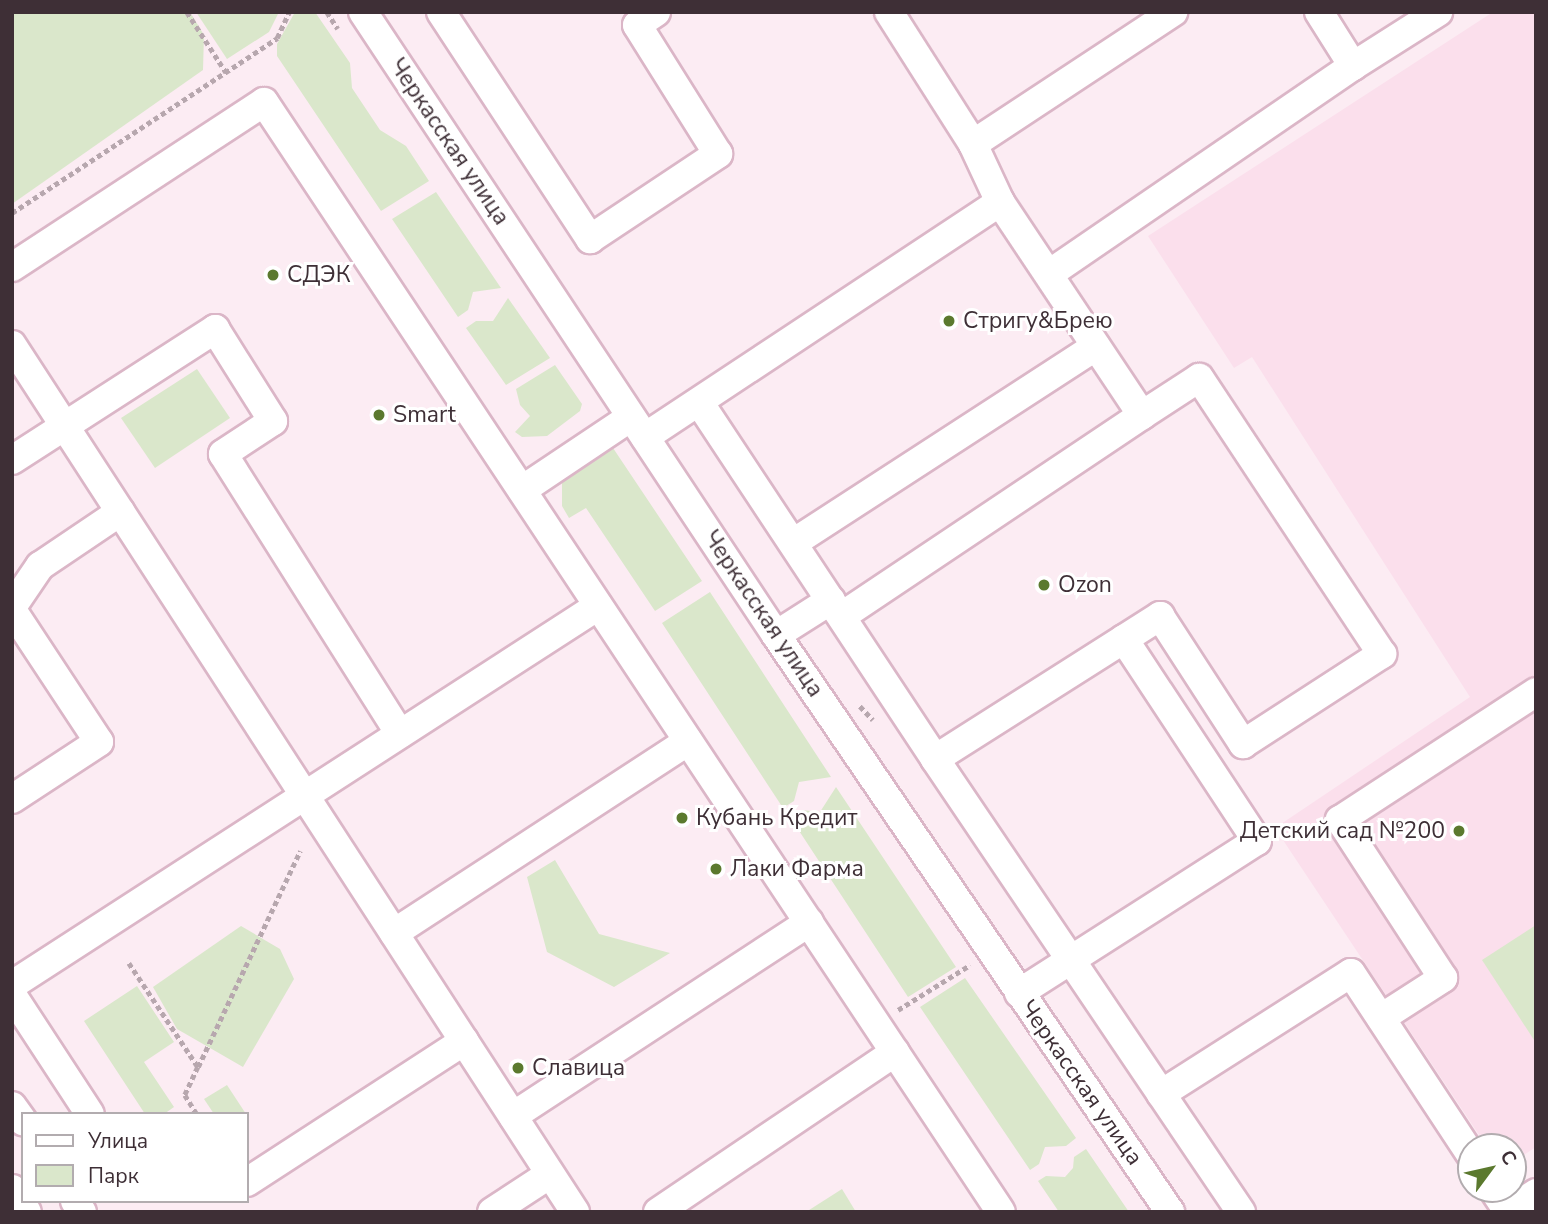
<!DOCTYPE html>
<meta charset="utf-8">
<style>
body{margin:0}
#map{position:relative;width:1548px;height:1224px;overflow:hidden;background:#fcecf3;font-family:"Nunito Sans",sans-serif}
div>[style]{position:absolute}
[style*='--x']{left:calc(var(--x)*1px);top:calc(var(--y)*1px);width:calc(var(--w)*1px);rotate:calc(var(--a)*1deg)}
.built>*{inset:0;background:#fbdfec}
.green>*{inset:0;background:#dae7cb}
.path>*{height:4.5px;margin-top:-2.25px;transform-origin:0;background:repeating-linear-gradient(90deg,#b7a7ae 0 5px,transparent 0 8.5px)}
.roads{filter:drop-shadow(2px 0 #dbb6c7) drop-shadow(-2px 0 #dbb6c7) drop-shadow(0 2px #dbb6c7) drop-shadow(0 -2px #dbb6c7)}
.minor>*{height:28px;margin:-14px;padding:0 14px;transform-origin:14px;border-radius:14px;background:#fff}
.dots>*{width:19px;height:19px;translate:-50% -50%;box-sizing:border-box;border:4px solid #fff;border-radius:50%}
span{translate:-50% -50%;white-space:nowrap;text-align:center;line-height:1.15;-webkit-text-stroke:6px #fff;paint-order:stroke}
.street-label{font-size:23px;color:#3e2f36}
.poi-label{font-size:23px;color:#3e2f36}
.left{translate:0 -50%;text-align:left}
.right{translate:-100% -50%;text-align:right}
.frame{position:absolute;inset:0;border:14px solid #3e2f36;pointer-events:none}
.legend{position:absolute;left:21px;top:1112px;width:228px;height:91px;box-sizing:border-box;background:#fff;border:2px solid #b2acaf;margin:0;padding:9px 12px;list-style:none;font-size:21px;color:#3e2f36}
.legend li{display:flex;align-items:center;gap:14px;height:35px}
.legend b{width:35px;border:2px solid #b2acaf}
.north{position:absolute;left:1457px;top:1133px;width:70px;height:70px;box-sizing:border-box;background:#fff;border:2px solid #b2acaf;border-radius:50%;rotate:57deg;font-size:19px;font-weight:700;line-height:28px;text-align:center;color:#3e2f36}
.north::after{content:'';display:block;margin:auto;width:24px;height:32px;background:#5b792e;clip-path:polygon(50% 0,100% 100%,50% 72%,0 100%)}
</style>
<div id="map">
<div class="built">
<div style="clip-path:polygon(1493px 12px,1536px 12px,1536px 1147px,1513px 1162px,1513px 1147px,1487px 1147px,1275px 828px,1470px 697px,1252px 357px,1234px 368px,1148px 236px)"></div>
</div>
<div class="green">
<div style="clip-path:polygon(12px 12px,190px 12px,204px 35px,203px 70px,12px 204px)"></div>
<div style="clip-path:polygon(196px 12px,279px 12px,269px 32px,227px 59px)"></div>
<div style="clip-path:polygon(295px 12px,315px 12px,350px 63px,352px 88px,380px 130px,406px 146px,429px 181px,381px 211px,277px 56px,277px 44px)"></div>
<div style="clip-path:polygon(436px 192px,501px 288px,473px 292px,468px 310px,458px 317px,392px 219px)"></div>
<div style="clip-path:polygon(508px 298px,550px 358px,506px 385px,466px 328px,476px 321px,493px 321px)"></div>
<div style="clip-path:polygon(555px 365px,582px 404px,580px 411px,547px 436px,522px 437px,515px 432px,530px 416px,520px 405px,516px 389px)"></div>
<div style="clip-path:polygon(197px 369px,230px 418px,155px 468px,121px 418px)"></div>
<div style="clip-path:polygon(611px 445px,702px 581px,655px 611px,586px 508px,569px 518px,562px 506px,562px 477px)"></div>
<div style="clip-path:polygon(710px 592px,831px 777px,799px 782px,794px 801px,783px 808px,662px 623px)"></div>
<div style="clip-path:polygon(836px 787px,956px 967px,908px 997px,790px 817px,801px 810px,820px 812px)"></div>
<div style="clip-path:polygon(555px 860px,599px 934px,670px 953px,614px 987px,547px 952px,527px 877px)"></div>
<div style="clip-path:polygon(1536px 925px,1536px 1043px,1482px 960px)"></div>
<div style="clip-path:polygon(241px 926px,280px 949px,294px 979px,243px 1067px,177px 1029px,153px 987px)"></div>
<div style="clip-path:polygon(965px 978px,1076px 1138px,1066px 1146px,1045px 1147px,1039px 1164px,1030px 1170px,920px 1007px)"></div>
<div style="clip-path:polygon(137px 986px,174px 1042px,144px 1062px,174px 1107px,164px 1114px,145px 1114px,84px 1021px)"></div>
<div style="clip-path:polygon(227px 1085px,246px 1114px,214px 1114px,204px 1099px)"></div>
<div style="clip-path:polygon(1086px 1149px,1129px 1212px,1059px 1212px,1038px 1181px,1046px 1176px,1065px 1177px,1073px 1168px,1074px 1157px)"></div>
<div style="clip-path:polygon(842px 1189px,856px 1212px,806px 1212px)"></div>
</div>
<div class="path">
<div style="--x:187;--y:12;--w:72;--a:57"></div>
<div style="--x:327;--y:12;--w:20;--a:57"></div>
<div style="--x:12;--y:213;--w:318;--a:-33.4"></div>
<div style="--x:277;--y:38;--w:29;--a:-65"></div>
<div style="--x:860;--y:706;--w:19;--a:47"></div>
<div style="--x:129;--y:963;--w:125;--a:56.4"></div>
<div style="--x:198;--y:1067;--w:31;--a:115"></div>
<div style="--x:185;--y:1095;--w:22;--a:58"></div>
<div style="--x:898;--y:1010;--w:85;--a:-32"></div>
<div style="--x:198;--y:1067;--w:239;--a:-64.7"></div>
</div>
<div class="roads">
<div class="minor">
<div style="--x:363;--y:12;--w:747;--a:56.46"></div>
<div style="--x:776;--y:635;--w:699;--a:55.67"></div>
<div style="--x:441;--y:12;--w:272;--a:56.7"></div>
<div style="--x:590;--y:239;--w:154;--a:-33.6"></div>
<div style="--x:718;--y:154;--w:152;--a:-122.1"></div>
<div style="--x:637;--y:25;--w:23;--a:-34"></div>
<div style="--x:889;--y:12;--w:156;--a:57.5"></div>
<div style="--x:1319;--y:12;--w:64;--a:57.8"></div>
<div style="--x:1353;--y:66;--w:101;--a:-32.4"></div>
<div style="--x:12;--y:267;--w:301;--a:-33.2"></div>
<div style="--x:264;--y:102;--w:1332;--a:56.42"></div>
<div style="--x:1049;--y:274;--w:368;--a:-34.4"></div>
<div style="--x:12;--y:345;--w:1034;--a:57"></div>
<div style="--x:699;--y:402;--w:428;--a:56.5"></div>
<div style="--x:935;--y:759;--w:267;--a:-32.4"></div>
<div style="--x:1160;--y:616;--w:153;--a:57"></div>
<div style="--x:1243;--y:744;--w:166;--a:-32.9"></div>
<div style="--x:1382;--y:654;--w:331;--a:-123.5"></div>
<div style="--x:1199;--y:378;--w:68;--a:147"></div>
<div style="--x:645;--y:437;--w:426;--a:-33.5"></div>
<div style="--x:12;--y:460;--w:242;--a:-32.8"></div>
<div style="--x:215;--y:329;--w:109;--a:57.8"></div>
<div style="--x:273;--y:421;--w:60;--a:146.6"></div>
<div style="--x:223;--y:454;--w:331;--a:57.7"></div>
<div style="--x:522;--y:490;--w:131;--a:-33.8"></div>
<div style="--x:793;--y:543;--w:361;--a:-33"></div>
<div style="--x:12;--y:607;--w:50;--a:-55.7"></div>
<div style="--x:40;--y:566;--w:97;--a:-34"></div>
<div style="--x:12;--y:610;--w:158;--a:56.6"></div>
<div style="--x:99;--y:742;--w:104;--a:146.8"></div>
<div style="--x:842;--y:616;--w:361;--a:-33.8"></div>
<div style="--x:1142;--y:415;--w:256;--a:-123.7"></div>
<div style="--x:1000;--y:202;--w:64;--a:-115"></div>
<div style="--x:973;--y:144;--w:240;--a:-33.4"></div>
<div style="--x:776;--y:635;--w:65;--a:-32.5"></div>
<div style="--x:935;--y:759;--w:547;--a:55.96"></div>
<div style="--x:394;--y:933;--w:351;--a:-33.1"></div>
<div style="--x:12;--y:985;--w:698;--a:-32.89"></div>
<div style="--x:1019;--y:993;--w:282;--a:-32.6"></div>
<div style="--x:1257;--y:841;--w:242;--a:-123.4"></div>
<div style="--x:12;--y:995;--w:142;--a:56.8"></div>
<div style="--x:1381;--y:1018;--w:74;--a:-32.8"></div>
<div style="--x:1443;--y:978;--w:189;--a:-123.1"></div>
<div style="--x:1340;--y:820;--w:234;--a:-33.1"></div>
<div style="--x:1161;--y:1094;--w:225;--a:-32.5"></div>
<div style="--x:1351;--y:973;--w:218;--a:56.6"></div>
<div style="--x:12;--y:1106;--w:19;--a:54"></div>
<div style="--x:513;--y:1116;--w:354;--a:-33.2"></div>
<div style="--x:247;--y:1182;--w:259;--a:-33"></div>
<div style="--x:12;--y:1189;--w:27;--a:57"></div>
<div style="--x:1493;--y:1189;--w:27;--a:56"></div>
<div style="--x:75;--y:1201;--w:13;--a:58"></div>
<div style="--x:492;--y:1212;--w:69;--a:-33.2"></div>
<div style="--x:658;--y:1212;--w:286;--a:-34"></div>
<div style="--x:1507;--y:1212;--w:35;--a:-33"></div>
</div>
</div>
<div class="dots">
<div style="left:273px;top:275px;background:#5b792e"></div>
<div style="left:949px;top:321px;background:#5b792e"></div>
<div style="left:379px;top:415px;background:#5b792e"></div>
<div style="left:1044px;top:585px;background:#5b792e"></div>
<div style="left:682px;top:818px;background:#5b792e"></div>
<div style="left:1459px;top:831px;background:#5b792e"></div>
<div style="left:716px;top:869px;background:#5b792e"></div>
<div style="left:518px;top:1068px;background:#5b792e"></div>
</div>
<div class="street-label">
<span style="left:449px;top:142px;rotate:56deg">Черкасская улица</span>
<span style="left:763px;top:614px;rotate:56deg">Черкасская улица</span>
<span style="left:1081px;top:1083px;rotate:55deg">Черкасская улица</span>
</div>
<div class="poi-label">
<span class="left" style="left:287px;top:275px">СДЭК</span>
<span class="left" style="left:963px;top:321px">Стригу&amp;Брею</span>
<span class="left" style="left:393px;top:415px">Smart</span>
<span class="left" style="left:1058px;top:585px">Ozon</span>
<span class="left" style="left:696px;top:818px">Кубань Кредит</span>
<span class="right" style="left:1445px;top:831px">Детский сад №200</span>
<span class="left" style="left:730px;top:869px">Лаки Фарма</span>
<span class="left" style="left:532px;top:1068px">Славица</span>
</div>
<div class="frame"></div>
<ul class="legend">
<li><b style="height:9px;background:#fff"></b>Улица</li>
<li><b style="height:19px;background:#dae7cb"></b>Парк</li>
</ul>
<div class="north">С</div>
</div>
